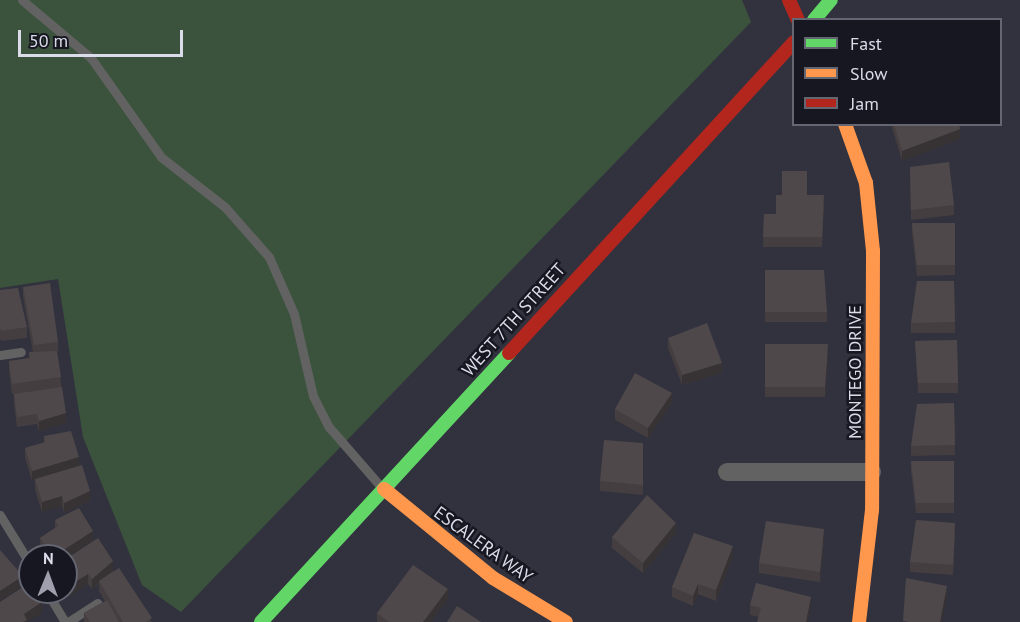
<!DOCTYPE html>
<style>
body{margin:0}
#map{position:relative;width:1020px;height:622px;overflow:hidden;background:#31323e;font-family:"PT Sans",sans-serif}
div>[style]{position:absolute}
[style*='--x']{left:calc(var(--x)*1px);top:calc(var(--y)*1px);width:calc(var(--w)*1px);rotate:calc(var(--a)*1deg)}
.green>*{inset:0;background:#3b533d}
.lane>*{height:9px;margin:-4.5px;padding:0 4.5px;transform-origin:4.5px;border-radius:4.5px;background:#626262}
.street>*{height:18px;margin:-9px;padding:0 9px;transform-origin:9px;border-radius:9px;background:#626262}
.fast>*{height:14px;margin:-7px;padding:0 7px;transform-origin:7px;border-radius:7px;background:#63d668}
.slow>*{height:14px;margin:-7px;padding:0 7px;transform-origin:7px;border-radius:7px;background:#ff974d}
.jam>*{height:14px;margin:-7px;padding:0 7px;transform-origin:7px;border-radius:7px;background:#b3261e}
.wall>*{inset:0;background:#443e40}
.shaded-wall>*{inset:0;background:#373234}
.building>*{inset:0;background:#4f484a}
span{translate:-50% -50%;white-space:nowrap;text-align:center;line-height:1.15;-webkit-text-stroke:5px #161720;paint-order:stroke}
.street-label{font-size:18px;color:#dadcea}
.legend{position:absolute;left:792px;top:18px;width:210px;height:108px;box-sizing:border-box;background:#161720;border:2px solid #646671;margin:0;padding:8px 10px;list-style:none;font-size:18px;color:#dadcea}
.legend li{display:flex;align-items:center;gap:12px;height:30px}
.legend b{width:30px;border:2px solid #646671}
.north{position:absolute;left:18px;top:544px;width:60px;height:60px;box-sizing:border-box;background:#161720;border:2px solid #646671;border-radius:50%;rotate:1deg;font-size:16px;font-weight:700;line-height:24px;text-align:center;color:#dadcea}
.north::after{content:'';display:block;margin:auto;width:21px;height:27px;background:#9fa0ae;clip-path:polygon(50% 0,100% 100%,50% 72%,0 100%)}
.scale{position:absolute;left:18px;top:30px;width:165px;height:27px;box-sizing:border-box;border:3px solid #dadcea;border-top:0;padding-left:8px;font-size:18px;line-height:21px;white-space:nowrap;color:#dadcea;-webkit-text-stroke:4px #161720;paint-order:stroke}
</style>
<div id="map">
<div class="green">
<div style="clip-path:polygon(0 0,742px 0,751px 22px,181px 612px,142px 585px,83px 437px,58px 279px,0 288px)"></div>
</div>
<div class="lane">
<div style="--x:22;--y:0;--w:90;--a:40"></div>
<div style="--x:91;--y:58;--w:121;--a:54.7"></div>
<div style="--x:161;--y:157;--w:81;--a:38"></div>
<div style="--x:225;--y:207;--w:67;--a:48.7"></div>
<div style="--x:269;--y:257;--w:62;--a:66.3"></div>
<div style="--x:294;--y:314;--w:84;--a:77"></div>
<div style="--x:313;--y:396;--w:35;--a:63"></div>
<div style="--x:329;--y:427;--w:81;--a:49"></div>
<div style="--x:0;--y:355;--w:21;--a:-8"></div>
<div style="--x:0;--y:515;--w:57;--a:58.5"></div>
<div style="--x:47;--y:592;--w:35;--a:59"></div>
<div style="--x:68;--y:622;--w:35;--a:-33"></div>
</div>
<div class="street">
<div style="--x:727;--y:472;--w:145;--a:0"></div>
</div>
<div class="fast">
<div style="--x:814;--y:20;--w:26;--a:-50"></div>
<div style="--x:261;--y:622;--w:366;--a:-47.3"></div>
</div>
<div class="slow">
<div style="--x:845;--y:124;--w:63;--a:70.4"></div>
<div style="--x:866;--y:183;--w:68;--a:84.1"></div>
<div style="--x:873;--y:251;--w:259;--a:90.2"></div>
<div style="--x:872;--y:510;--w:113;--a:96.6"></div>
<div style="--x:384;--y:489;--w:141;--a:39.2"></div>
<div style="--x:493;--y:578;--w:85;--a:31.1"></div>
</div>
<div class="jam">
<div style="--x:789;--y:0;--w:22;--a:66"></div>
<div style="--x:509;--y:353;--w:422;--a:-47.5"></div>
</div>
<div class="wall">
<div style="clip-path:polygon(891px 124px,959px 124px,960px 139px,902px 161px)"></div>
<div style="clip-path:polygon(910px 167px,954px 205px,954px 215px,911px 220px)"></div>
<div style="clip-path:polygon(807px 195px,824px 205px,822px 247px,763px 247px,764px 214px,776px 214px)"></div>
<div style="clip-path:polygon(912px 223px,955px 223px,955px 275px,917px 276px,912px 233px)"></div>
<div style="clip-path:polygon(765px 270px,827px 312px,827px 322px,765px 322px)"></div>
<div style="clip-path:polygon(954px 281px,955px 333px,911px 333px,911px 323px)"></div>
<div style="clip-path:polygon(23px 287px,58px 342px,58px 352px,57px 352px,66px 423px,39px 431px,37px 424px,17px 427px,14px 404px,14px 394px,15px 394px,12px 394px,9px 371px,9px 361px,29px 358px,29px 352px,33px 352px,23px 297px)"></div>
<div style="clip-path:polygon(0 290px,27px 327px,27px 338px,1px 341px,0 338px)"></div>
<div style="clip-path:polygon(668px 338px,722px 373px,682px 385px,668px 348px)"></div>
<div style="clip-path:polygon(957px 340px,958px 393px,918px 393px,915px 341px)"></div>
<div style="clip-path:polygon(765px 344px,828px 354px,825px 397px,765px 397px)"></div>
<div style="clip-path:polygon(672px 403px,648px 438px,615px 420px,615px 409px)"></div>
<div style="clip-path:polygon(954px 403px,955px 455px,911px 456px,911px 446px)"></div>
<div style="clip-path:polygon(44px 436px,79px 466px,90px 501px,64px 513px,62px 506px,42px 512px,35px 490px,35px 480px,32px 481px,25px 458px,25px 448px,44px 443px)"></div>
<div style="clip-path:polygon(643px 443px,643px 495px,600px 491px,600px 481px)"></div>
<div style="clip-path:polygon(911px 461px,954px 461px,954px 513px,916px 513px,911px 471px)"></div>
<div style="clip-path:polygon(55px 520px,93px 541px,66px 556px,45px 556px,40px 548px,40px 538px,55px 528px)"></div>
<div style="clip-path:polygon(676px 533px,643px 573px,612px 548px,612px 537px)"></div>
<div style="clip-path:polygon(955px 533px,953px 575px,910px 572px,910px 562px)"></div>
<div style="clip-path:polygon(824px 540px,820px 582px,759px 573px,759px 563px)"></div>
<div style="clip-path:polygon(733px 556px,716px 601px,698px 594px,693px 606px,672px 597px,672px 587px)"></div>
<div style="clip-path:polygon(66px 559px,113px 571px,152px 622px,84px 622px,84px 613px,105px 601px,99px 591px,99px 584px,92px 589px,88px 584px,70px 596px,66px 589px)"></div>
<div style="clip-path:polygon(448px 599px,431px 622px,377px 622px,377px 613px)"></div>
<div style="clip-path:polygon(750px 605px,811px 607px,759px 617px,750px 615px)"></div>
</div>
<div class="shaded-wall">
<div style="clip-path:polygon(960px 129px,960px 139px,902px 161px,902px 151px)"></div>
<div style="clip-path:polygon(828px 344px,828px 354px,825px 397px,825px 387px)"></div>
<div style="clip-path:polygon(722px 363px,722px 373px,682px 385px,682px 375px)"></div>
<div style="clip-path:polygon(672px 393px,672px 403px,648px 438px,648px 428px)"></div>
<div style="clip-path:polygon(66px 413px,66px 423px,39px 431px,39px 421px)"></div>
<div style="clip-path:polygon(79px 457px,79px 467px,32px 481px,32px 471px)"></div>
<div style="clip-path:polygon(90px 491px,90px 501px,64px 513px,64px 503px)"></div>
<div style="clip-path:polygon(62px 496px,62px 506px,42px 512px,42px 502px)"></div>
<div style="clip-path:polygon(676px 523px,676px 533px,643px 573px,643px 563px)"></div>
<div style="clip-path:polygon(824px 529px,824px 540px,820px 582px,820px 572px)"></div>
<div style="clip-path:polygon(93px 531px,93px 541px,66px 558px,66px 556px,54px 556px)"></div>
<div style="clip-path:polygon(733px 546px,733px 556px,716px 601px,716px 590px)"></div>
<div style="clip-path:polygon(113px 561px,113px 571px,99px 581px,99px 583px,92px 589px,92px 579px)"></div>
<div style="clip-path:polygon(88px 574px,88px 584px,70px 596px,70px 585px)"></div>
<div style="clip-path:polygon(23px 576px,23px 586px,0 601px,0 591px)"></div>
<div style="clip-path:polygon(698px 584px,698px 594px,693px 606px,693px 596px)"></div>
<div style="clip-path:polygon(947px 586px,947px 596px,942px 622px,940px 622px)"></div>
<div style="clip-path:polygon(448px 589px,448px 599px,431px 622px,423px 622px)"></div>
<div style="clip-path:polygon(811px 597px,811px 607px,808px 622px,806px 622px)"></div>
<div style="clip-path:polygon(42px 602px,42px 613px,27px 622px,23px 622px,24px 614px)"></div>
</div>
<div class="building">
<div style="clip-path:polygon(894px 124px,959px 124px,960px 129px,902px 151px)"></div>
<div style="clip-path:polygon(949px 162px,954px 205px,911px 210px,910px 167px)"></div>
<div style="clip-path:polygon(782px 171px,807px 171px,807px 195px,824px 195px,822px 237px,763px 237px,764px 214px,776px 214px,776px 195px,782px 195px)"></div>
<div style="clip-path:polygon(912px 223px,955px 223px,955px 265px,917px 265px)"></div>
<div style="clip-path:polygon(765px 270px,824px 270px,827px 312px,765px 312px)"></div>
<div style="clip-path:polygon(917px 281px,954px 281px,955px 322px,911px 323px)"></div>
<div style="clip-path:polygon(50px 283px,58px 342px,34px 345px,23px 287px)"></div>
<div style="clip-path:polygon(18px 288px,27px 327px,1px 331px,0 328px,0 290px)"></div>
<div style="clip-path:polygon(707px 323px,722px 363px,682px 375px,668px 338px)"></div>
<div style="clip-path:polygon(957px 340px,958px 383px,918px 383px,915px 341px)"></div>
<div style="clip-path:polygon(765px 344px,828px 344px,825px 387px,765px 387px)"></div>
<div style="clip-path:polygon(57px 351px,61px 377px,12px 384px,9px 361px,30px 358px,29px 352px)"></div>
<div style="clip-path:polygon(635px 373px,672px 393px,648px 428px,615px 409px)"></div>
<div style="clip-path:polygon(62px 387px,66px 413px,39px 421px,37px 414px,17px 417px,14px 394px)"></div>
<div style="clip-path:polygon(954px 403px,955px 445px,911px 446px,917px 404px)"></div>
<div style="clip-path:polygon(71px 431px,79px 457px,32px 471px,25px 448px,45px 442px,44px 436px)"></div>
<div style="clip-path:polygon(604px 440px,643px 443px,643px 485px,600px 481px)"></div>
<div style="clip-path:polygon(911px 461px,954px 461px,954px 503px,916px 503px)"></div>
<div style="clip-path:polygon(82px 465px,90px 491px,64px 503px,62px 496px,42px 502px,35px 479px)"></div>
<div style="clip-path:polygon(647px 495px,676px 523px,643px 563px,612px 537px)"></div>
<div style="clip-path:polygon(79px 508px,93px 531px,54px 556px,52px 556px,40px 538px,58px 526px,55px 520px)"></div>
<div style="clip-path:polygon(916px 520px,955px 523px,953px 565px,910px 562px)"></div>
<div style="clip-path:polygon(766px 521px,824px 529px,820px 572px,759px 563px)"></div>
<div style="clip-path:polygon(694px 533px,733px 546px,716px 590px,698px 584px,693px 596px,672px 587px)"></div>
<div style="clip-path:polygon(98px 538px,113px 561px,92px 579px,88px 574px,70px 585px,66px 579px,66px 559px)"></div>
<div style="clip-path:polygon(0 550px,23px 576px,0 591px)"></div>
<div style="clip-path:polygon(413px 565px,448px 589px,423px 622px,389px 622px,377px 613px)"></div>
<div style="clip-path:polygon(119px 568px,152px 618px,146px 622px,123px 622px,99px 581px)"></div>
<div style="clip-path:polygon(906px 578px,947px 586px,940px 622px,909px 622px,903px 621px)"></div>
<div style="clip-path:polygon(29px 583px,30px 584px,30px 592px,35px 592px,42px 602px,24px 614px,27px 620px,23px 622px,0 622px,0 602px)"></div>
<div style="clip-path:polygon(756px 583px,811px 597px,806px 622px,757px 622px,761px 608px,750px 605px)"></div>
<div style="clip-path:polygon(107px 600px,119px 622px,90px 622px,84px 613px)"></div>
<div style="clip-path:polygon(457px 606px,481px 622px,447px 622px)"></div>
</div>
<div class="street-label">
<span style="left:514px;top:320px;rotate:-48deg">WEST 7TH STREET</span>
<span style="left:855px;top:372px;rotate:-90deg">MONTEGO DRIVE</span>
<span style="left:483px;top:545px;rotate:36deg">ESCALERA WAY</span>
</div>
<ul class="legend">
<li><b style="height:8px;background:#63d668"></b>Fast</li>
<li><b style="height:8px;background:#ff974d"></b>Slow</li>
<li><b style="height:8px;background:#b3261e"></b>Jam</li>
</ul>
<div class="north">N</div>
<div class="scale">50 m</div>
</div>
